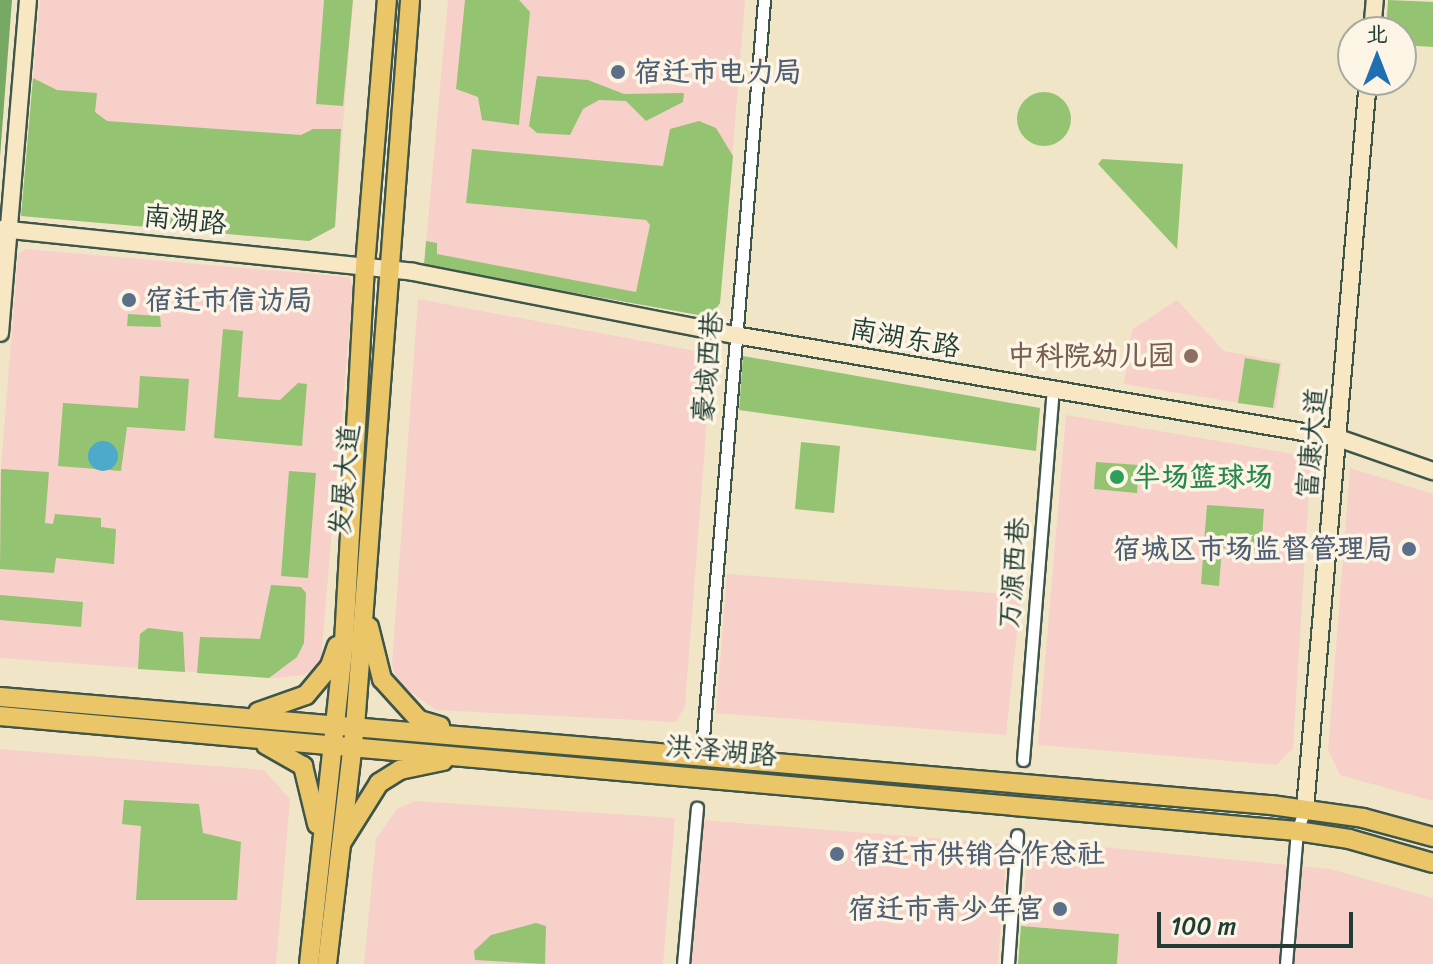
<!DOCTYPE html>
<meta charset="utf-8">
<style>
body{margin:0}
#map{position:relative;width:1433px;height:964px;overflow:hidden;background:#f1e5c8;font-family:Sriracha,"LXGW WenKai TC",sans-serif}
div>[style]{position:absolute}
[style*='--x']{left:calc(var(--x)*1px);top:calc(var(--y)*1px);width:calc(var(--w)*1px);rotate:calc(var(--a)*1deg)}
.built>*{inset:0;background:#f7d0ca}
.green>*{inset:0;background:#94c372}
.round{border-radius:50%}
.forest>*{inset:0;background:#77a964}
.water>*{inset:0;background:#4daacb}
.roads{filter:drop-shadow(2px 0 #3e564a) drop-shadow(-2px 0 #3e564a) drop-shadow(0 2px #3e564a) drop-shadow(0 -2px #3e564a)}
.street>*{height:11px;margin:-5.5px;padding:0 5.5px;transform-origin:5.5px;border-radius:5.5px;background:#fff}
.secondary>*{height:16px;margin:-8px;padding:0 8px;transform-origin:8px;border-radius:8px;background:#f7e8c3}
.primary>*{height:18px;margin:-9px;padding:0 9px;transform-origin:9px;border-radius:9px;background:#eac669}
.dots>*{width:22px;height:22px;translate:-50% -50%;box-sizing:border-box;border:4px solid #fcf5e5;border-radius:50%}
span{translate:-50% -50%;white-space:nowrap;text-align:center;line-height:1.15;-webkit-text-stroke:7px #fcf5e5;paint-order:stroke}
.service-label{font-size:28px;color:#4e5e75;font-weight:700}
.left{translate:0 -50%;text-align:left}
.right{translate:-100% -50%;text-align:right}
.street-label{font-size:28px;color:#1f3d34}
.education-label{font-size:28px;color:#785e54;font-weight:700}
.leisure-label{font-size:28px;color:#27864d;font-weight:700}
.north{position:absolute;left:1337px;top:16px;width:80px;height:80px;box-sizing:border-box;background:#fcf5e5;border:2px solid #a4ab9e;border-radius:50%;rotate:0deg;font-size:22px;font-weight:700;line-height:32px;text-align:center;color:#1f3d34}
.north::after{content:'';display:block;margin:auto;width:28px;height:36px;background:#1f6fb2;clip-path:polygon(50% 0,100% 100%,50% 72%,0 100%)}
.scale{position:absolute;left:1157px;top:912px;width:196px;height:36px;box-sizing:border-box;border:4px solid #1f3d34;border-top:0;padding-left:10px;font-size:24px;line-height:28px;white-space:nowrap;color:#1f3d34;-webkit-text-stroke:6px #fcf5e5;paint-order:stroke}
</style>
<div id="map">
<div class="built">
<div style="clip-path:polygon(40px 0,353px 0,335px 227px,309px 241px,21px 216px)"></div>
<div style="clip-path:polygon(448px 0,745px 0,720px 303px,710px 317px,424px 266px)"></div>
<div style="clip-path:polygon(25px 249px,349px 277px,353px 287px,321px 658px,316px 668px,303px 675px,276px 678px,0 658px,0 480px,18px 255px)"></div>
<div style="clip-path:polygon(418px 299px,712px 354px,685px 706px,676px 722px,436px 710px,397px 682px,392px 664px)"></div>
<div style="clip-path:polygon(1177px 300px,1224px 351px,1282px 362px,1276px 409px,1124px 384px,1132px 330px)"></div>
<div style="clip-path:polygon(1066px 415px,1311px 457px,1293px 748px,1277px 765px,1038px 745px)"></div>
<div style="clip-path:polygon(1350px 468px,1433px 494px,1433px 801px,1340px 775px,1328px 750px)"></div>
<div style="clip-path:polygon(727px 574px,1021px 595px,1006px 735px,716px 713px)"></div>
<div style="clip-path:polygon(0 749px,264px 770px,290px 799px,276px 964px,0 964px)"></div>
<div style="clip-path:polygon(415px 801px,675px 818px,663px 964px,364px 964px,376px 839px,397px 809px)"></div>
<div style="clip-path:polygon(702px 820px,1007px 844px,998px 964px,690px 964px)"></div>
<div style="clip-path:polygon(1029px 840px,1330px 869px,1433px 898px,1433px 964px,1117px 964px,1119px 934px,1021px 926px)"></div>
</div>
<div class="green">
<div style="clip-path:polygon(324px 0,353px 0,343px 106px,316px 104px)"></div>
<div style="clip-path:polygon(465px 0,519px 0,530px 12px,519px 125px,482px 120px,478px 97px,456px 89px)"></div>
<div style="clip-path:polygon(1388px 0,1433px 2px,1433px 47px,1401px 45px,1401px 32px,1386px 32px)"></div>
<div style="clip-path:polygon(537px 76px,588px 80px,624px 94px,684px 93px,683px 102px,646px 121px,626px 101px,599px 100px,583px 109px,570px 135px,537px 133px,529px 126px)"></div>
<div style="clip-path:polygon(33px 78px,57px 90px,97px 93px,95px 112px,107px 121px,301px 135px,313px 129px,341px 129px,335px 227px,309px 241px,21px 216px)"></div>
<div class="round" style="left:1017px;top:92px;width:54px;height:54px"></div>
<div style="clip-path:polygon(699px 121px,716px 128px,733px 156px,720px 303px,710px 317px,424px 266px,426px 241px,437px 243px,437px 254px,636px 292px,650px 225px,646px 220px,466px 203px,472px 149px,663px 166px,670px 129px)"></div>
<div style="clip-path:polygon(1102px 159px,1183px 164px,1177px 249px,1098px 164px)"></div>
<div style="clip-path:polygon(128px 314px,160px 316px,161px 327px,127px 326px)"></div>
<div style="clip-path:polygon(223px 329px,243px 331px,238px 397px,280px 400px,298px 383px,307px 384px,302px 446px,214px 438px)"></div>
<div style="clip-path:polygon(743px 356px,1040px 408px,1036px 451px,739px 410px)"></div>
<div style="clip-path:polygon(1245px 358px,1280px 364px,1273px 408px,1238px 403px)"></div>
<div style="clip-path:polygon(140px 376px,189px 379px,185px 431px,127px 427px,121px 471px,58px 466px,63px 403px,138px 408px)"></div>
<div style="clip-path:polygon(801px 442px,840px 446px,834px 513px,795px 509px)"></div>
<div style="clip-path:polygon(1096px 462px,1139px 465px,1137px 493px,1094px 489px)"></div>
<div style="clip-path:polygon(1px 469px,49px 472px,45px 523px,53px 524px,55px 514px,101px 518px,101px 527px,116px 529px,114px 564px,56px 558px,54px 573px,0 569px)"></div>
<div style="clip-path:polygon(289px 471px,316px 473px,308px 578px,281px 576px)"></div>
<div style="clip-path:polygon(1207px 505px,1264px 509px,1261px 551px,1222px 548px,1219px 586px,1201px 584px)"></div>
<div style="clip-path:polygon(271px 585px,301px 587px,306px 593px,304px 643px,297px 657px,269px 678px,197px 673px,200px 637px,260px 639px)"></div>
<div style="clip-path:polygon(0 595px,83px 602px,81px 627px,0 620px)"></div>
<div style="clip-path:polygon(148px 628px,183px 632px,185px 672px,138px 669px,140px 634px)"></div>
<div style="clip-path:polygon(124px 800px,199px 804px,203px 833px,241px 842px,237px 900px,136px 900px,141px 826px,122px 824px)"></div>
<div style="clip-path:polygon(536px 923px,546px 926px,545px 964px,475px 960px,474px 951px,491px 935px)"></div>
<div style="clip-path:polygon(1021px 926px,1119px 934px,1117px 964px,1018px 964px)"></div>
</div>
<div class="forest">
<div style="clip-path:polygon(0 0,12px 0,0 157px)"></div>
</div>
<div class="water">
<div class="round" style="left:88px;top:441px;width:30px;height:30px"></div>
</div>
<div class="roads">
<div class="street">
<div style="--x:703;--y:738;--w:741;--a:-85.27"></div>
<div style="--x:1023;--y:760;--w:370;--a:-85.4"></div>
<div style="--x:683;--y:964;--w:157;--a:-84.9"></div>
<div style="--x:1008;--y:964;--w:129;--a:-86"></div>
<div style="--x:1286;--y:964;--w:133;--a:-85.3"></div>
<div style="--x:1297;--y:831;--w:23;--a:-70"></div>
</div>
<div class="secondary">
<div style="--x:1372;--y:32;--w:32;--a:-85"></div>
<div style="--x:0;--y:229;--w:415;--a:5.9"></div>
<div style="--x:413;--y:272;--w:328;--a:11.1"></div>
<div style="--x:735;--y:335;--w:612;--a:9.69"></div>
<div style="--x:1338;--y:438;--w:101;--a:19.2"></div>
<div style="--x:0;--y:333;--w:334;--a:-85.2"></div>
<div style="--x:1305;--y:809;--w:732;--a:-85.06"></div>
</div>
<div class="primary">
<div style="--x:369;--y:627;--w:54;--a:76"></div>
<div style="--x:382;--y:679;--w:55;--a:47.9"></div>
<div style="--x:419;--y:720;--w:22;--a:16"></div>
<div style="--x:0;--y:697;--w:1276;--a:4.86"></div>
<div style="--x:1271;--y:805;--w:93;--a:8"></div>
<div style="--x:1363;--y:818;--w:73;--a:15.2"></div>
<div style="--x:258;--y:712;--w:51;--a:-19.5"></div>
<div style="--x:306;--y:695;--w:38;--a:-50"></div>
<div style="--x:330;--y:666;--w:21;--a:-71"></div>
<div style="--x:0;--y:716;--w:1302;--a:5.07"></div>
<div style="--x:1297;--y:831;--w:53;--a:8.7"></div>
<div style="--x:1349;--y:839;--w:87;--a:15.9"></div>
<div style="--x:266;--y:745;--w:43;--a:29.6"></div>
<div style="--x:303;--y:766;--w:60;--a:76.4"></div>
<div style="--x:342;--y:842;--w:70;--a:-57.9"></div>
<div style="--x:379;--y:783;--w:25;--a:-32"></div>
<div style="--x:400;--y:770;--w:44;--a:-11.8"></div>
<div style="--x:309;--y:964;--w:324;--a:-83.8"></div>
<div style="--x:344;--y:642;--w:377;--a:-86.8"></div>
<div style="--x:365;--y:266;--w:267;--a:-85.3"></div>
<div style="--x:327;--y:964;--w:239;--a:-83.3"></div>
<div style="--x:355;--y:727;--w:729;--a:-85.67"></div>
</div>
</div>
<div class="dots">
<div style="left:618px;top:72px;background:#5c6f8a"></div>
<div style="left:129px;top:300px;background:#5c6f8a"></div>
<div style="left:1191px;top:356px;background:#8d6e63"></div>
<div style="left:1117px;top:477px;background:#2e9e5b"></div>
<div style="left:1409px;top:549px;background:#5c6f8a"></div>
<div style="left:837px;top:854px;background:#5c6f8a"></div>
<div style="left:1060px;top:909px;background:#5c6f8a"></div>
</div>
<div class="service-label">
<span class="left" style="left:634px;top:72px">宿迁市电力局</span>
<span class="left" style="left:145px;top:300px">宿迁市信访局</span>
<span class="right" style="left:1393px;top:549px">宿城区市场监督管理局</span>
<span class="left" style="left:853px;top:854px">宿迁市供销合作总社</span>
<span class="right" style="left:1044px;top:909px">宿迁市青少年宫</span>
</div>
<div class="street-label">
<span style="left:185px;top:220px;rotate:6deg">南湖路</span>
<span style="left:905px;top:338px;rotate:10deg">南湖东路</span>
<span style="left:708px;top:367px;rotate:-85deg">豪域西巷</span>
<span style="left:1312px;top:443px;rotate:-85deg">富康大道</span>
<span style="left:345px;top:480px;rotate:-85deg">发展大道</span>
<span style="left:1014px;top:573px;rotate:-85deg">万源西巷</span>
<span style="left:721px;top:751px;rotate:5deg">洪泽湖路</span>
</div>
<div class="education-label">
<span class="right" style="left:1175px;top:356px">中科院幼儿园</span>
</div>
<div class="leisure-label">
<span class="left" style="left:1133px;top:477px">半场篮球场</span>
</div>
<div class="north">北</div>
<div class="scale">100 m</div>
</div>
